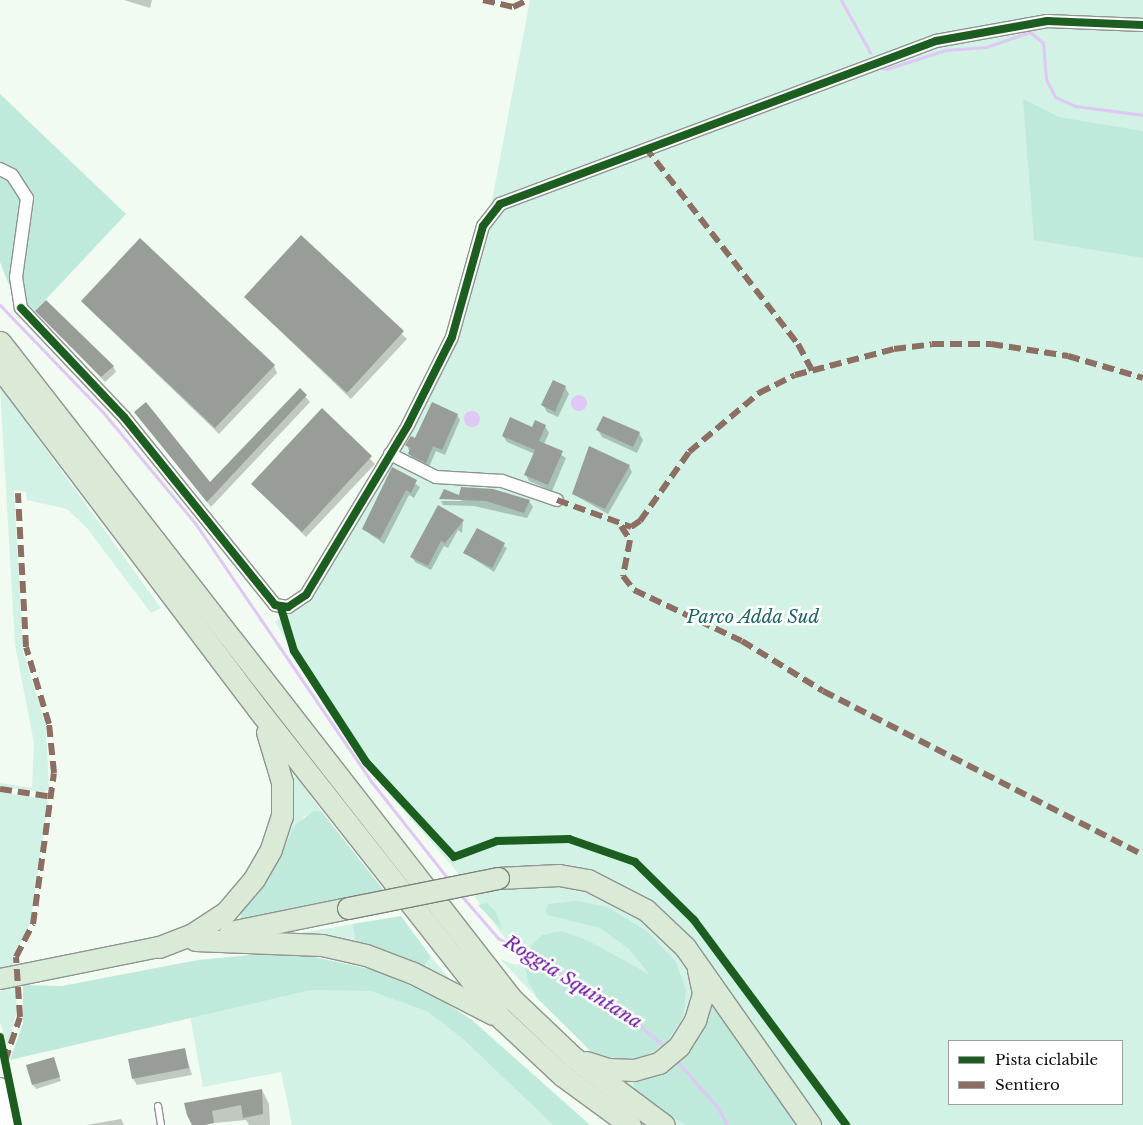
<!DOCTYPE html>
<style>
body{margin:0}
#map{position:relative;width:1143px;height:1125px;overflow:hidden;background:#f1fbf1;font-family:"Libre Baskerville",serif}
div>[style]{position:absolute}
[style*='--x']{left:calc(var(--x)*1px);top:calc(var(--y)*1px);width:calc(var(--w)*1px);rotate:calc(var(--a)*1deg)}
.green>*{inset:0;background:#d1f2e4}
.forest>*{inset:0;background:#bfe9db}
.water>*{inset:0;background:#e0c7f5}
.round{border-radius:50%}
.shadow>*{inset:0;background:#0003}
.stream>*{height:3px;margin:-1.5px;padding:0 1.5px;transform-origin:1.5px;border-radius:1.5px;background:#e0c7f5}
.building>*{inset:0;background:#989e97}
.roads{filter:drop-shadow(1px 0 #909490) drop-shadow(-1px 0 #909490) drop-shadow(0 1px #909490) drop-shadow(0 -1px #909490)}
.service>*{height:6px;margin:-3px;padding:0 3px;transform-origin:3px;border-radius:3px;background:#fdfefd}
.minor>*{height:12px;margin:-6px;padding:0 6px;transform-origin:6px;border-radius:6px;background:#fdfefd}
.tertiary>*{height:16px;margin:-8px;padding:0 8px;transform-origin:8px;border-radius:8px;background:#fdfefd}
.primary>*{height:20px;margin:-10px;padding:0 10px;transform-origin:10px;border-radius:10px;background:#d9ecd8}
.trunk>*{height:21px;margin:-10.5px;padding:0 10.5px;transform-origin:10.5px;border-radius:10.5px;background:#daead6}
.bridges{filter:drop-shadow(1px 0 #7d817d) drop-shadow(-1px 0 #7d817d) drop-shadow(0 1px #7d817d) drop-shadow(0 -1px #7d817d)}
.trunk-bridge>*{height:21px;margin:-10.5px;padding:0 10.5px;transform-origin:10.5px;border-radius:10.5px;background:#daead6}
.quiet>*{height:6px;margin-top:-3px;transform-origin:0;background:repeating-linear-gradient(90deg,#8d6e63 0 12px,transparent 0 18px)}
.cycleway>*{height:8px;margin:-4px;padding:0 4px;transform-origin:4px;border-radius:4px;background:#1b5e20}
span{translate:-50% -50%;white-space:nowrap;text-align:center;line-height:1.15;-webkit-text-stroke:5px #fff;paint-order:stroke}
.park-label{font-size:18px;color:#1d6564;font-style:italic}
.water-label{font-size:19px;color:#6c15a0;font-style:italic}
.legend{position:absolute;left:948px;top:1040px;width:175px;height:65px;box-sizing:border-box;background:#fff;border:1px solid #9e9e9e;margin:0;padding:6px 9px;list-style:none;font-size:15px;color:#0d0d0d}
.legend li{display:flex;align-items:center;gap:10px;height:25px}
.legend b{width:25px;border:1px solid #9e9e9e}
</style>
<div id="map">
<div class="green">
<div style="clip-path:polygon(evenodd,530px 0,1143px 0,1143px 1125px,656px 1125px,528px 982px,538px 999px,500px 959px,516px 965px,522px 962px,455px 869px,377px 780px,275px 622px,307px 600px,458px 337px,487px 227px,530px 0,949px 1041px,1122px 1041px,1122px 1104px,949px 1104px,949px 1041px)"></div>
<div style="clip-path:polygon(0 386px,161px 608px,151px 613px,87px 528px,67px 509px,27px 500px,26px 492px,14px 490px,23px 652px,45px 722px,47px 748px,49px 789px,44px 792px,0 787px,0 783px,32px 788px,34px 743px,15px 645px)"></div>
<div style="clip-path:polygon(296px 776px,322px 812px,304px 816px,281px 856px,290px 814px,290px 780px)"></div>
<div style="clip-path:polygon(0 792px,47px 799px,48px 806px,30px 924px,13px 958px,17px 1010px,8px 1046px,0 1022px)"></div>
<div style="clip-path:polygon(353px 924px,356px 945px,278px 937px)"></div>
<div style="clip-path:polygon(431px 957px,461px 992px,421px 970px)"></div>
<div style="clip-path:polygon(311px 990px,371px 991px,428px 1012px,464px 1040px,553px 1125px,292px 1125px,281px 1072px,203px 1087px,190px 1016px)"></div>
</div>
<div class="forest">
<div style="clip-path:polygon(0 94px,126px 214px,35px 311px,9px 285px,0 262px)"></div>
<div style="clip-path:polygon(1023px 99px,1059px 117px,1143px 131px,1143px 258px,1034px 240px)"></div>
<div style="clip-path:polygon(314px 811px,322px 812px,385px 892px,241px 919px,240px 909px,263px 887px,296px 824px)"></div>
<div style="clip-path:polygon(577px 901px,607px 907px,647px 931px,676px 962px,686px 990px,683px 1017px,667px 1041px,653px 1052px,636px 1059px,596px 1056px,538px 999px,528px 982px,524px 961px,532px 945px,542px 935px,562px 931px,589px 941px,650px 975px,629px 949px,600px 928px,548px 915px,546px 910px,548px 904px)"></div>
<div style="clip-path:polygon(487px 903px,496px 912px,502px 930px,478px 905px)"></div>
<div style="clip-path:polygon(401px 916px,431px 957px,421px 970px,356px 945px,353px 924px)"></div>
<div style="clip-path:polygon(272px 953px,310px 956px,378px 971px,438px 998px,472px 1020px,590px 1125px,553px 1125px,464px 1040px,428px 1012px,371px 991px,311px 990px,10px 1060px,23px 1023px,23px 985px,62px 986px,198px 960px)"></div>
<div style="clip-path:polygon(707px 993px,753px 1065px,797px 1125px,686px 1125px,635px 1096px,633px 1080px,662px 1068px)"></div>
</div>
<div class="water">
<div class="round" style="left:571px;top:395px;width:16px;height:16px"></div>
<div class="round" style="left:464px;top:411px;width:16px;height:16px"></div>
</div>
<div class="shadow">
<div style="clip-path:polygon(124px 0,152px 0,150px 8px)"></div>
<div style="clip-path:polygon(301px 237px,407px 339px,351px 399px,245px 297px)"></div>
<div style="clip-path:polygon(82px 302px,274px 366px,277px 373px,219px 434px)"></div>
<div style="clip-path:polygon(37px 311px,113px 366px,116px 372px,105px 382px)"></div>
<div style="clip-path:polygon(565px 387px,569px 394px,558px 417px,547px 412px,543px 405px)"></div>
<div style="clip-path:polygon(300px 390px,310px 402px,211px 507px,135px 412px,210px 484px)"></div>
<div style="clip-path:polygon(322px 410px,375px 464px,306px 537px,252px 484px)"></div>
<div style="clip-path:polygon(457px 415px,460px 420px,445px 455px,436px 451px,429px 467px,412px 459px,407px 445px)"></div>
<div style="clip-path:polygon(545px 426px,549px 433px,544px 444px,566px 458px,552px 491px,529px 481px,526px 475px,535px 454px,507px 442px,503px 436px)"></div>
<div style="clip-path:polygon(598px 430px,639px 433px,643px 440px,637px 453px,602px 437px)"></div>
<div style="clip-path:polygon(629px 466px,632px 472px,608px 514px,573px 494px)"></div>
<div style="clip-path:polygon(393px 469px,420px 487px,414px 498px,409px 495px,384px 544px,363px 529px)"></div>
<div style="clip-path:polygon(460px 497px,529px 501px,533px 507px,527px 518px,474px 506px,443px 505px,441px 501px,462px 501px)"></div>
<div style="clip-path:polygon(463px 521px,462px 533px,458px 530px,448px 548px,444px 546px,431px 570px,415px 562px,412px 557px)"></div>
<div style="clip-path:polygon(477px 530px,507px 548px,494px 572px,465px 553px)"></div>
<div style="clip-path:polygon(184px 1049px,192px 1075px,137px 1085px,133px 1079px)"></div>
<div style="clip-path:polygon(55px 1063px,61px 1081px,36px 1089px,33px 1085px)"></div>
<div style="clip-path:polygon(262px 1090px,269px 1104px,270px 1125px,249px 1125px,246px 1120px,193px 1125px,186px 1104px)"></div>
<div style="clip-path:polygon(121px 1119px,124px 1125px,87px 1125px)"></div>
</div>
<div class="stream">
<div style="--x:841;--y:0;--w:60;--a:60.9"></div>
<div style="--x:879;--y:67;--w:7;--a:16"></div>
<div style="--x:886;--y:69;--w:63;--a:-17.6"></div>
<div style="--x:946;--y:50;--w:40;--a:-4.3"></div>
<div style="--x:986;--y:47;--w:46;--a:-18.8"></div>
<div style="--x:1030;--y:32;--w:17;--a:40"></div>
<div style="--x:1043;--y:43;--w:36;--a:85"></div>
<div style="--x:1046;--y:79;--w:20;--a:63"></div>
<div style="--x:1055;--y:97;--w:22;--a:24"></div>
<div style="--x:1075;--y:106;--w:69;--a:7.5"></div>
<div style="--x:0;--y:305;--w:147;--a:46.1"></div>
<div style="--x:102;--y:411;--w:146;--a:50.3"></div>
<div style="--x:195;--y:523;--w:311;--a:55.7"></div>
<div style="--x:370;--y:780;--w:127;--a:51.7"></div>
<div style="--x:459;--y:893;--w:60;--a:49.1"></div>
<div style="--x:498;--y:938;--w:138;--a:29.9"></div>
<div style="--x:618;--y:1007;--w:63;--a:40.5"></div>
<div style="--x:675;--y:1059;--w:65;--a:48.7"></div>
<div style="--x:718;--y:1108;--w:19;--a:62"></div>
</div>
<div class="building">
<div style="clip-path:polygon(301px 235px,404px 331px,347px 393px,244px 297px)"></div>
<div style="clip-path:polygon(140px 238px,275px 365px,215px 428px,81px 301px)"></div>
<div style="clip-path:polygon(46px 300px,114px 366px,101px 377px,35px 311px)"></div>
<div style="clip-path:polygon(553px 380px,566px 386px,555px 412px,541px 405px)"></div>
<div style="clip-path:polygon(300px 388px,307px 395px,207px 502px,134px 412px,146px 402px,210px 482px)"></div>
<div style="clip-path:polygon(432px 402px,458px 414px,442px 450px,433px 446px,426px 463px,408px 454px,410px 448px,405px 445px,411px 436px,415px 438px)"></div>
<div style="clip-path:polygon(322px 408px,372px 456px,302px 532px,251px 484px)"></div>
<div style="clip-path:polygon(603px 416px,640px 432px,633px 447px,596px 430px)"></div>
<div style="clip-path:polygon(510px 417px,532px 427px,535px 420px,546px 425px,539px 441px,563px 451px,548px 485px,524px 475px,535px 450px,502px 436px)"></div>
<div style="clip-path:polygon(589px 446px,630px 465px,605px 509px,572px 494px)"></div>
<div style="clip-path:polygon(392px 467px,417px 480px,411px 493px,406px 490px,380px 539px,362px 529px)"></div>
<div style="clip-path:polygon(461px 487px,493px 489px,530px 500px,524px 513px,486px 501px,439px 499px,444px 489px,459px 495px)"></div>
<div style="clip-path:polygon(438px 505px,464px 520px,445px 543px,441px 541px,428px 566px,410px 557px)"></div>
<div style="clip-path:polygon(477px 528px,505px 543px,492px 568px,463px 553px)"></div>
<div style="clip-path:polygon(185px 1048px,189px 1068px,132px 1079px,128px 1059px)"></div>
<div style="clip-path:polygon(54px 1057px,60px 1077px,32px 1085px,26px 1065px)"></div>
<div style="clip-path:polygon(262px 1089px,263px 1114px,243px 1118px,241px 1105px,212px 1111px,214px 1123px,205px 1125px,192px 1125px,187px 1115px,184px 1103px)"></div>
</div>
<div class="roads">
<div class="service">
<div style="--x:158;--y:1106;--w:19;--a:81"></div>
</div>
<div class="minor">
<div style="--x:0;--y:169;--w:13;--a:27"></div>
<div style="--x:12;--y:175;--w:27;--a:57"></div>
<div style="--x:27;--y:198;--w:80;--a:97.9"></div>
<div style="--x:16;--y:277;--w:31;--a:81"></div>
<div style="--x:21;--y:308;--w:150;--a:46.6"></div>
<div style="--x:124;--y:417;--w:241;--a:51.2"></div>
<div style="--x:275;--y:605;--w:13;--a:9"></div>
<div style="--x:288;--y:607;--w:22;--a:-34"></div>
<div style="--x:306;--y:595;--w:198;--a:-59"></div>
<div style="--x:408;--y:425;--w:98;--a:-63.4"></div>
<div style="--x:452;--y:337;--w:115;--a:-74.4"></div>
<div style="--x:483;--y:226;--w:28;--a:-52"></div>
<div style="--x:500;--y:204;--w:465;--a:-20.5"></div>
<div style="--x:936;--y:41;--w:113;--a:-10.2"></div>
<div style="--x:1047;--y:21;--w:96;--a:2.4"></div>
<div style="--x:390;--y:454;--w:51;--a:26.6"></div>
<div style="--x:436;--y:477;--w:66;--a:3.5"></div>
<div style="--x:502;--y:481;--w:58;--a:19.1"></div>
</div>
<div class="tertiary">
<div style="--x:0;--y:1086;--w:40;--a:78"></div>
</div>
<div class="primary">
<div style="--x:0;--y:979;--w:162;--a:-11.4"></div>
</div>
<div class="trunk">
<div style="--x:0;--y:342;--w:832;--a:52.08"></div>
<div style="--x:511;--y:998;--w:87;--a:43.6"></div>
<div style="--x:574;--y:1058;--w:112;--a:36.7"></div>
<div style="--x:0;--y:368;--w:426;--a:52.9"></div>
<div style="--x:257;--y:708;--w:396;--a:51.8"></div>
<div style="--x:502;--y:1019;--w:83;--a:43.1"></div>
<div style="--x:563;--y:1076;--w:83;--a:36.2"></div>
<div style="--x:498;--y:878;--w:61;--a:-2.8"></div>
<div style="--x:559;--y:875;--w:29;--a:10"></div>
<div style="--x:588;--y:880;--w:65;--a:27.3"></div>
<div style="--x:646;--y:910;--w:54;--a:43.5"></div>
<div style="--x:685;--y:947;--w:218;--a:54.9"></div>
<div style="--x:230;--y:932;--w:120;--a:-11.5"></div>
<div style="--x:195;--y:940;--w:127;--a:2.3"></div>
<div style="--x:322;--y:945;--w:45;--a:12.8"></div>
<div style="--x:366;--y:955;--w:50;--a:21"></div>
<div style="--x:413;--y:973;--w:90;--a:27.1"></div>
<div style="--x:159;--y:947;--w:34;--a:-21"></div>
<div style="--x:191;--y:935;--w:42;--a:-33.3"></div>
<div style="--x:226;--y:912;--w:43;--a:-49.7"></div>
<div style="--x:254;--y:879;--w:34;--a:-60"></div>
<div style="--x:271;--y:849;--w:35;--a:-72"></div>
<div style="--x:282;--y:816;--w:34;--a:-90"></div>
<div style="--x:282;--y:782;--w:52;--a:-106.7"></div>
<div style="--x:586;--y:1062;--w:23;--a:18"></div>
<div style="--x:608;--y:1069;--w:26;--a:2"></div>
<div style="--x:634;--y:1070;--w:26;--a:-16"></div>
<div style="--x:659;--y:1063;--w:26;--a:-40"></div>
<div style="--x:679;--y:1046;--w:31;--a:-58"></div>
<div style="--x:695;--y:1020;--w:28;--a:-73"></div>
<div style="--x:703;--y:993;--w:25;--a:-102"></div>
</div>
</div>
<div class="bridges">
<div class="trunk-bridge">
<div style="--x:348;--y:908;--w:153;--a:-11.3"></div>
</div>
</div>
<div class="quiet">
<div style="--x:483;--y:0;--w:31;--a:13"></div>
<div style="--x:513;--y:7;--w:17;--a:-25"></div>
<div style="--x:645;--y:147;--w:249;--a:52.2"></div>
<div style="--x:798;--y:344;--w:30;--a:62"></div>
<div style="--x:557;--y:500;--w:79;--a:20"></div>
<div style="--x:631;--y:527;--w:11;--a:-34"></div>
<div style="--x:640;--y:521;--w:85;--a:-54.6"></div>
<div style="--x:689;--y:452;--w:92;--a:-40.1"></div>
<div style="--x:759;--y:393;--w:40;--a:-26.6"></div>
<div style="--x:795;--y:375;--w:102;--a:-14.7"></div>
<div style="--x:894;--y:349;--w:38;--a:-7"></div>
<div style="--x:932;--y:344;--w:59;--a:0"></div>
<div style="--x:991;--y:344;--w:78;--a:8.9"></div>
<div style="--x:1068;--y:356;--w:78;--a:16.3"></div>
<div style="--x:621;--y:526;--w:17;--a:57"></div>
<div style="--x:630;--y:540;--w:37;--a:101"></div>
<div style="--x:623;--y:576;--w:18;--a:52"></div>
<div style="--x:634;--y:590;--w:119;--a:25.3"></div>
<div style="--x:742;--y:641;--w:95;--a:31.7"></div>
<div style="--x:823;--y:691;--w:360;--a:27.1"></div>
<div style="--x:0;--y:789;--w:54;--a:8.6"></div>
<div style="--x:5;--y:1061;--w:46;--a:-71.2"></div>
<div style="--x:20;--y:1017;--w:60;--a:-93.8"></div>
<div style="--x:16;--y:957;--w:37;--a:-63"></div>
<div style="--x:33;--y:924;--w:152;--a:-82.1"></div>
<div style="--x:54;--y:773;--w:49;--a:-95.8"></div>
<div style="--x:49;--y:724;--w:80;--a:-106.6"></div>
<div style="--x:26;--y:647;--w:154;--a:-93"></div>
</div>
<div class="cycleway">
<div style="--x:21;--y:308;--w:150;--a:46.6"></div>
<div style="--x:124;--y:417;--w:241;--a:51.2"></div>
<div style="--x:275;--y:605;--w:13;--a:9"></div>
<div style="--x:288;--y:607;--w:22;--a:-34"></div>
<div style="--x:306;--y:595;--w:198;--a:-59"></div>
<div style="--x:408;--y:425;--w:98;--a:-63.4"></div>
<div style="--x:452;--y:337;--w:115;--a:-74.4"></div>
<div style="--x:483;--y:226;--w:28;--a:-52"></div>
<div style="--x:500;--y:204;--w:465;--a:-20.5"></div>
<div style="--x:936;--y:41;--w:113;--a:-10.2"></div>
<div style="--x:1047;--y:21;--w:96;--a:2.4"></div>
<div style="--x:281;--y:608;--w:45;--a:73.2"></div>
<div style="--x:294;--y:651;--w:132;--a:57"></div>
<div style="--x:366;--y:762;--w:129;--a:47.2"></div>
<div style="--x:454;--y:857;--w:46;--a:-20.4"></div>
<div style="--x:497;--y:841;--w:72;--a:-1.6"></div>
<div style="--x:569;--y:839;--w:70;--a:19.2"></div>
<div style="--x:635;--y:862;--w:83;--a:44.5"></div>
<div style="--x:694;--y:920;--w:255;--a:53.4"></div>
<div style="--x:0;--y:1037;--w:90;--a:78.4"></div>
</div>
<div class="park-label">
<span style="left:753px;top:617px">Parco Adda Sud</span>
</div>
<div class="water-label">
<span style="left:573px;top:982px;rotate:32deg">Roggia Squintana</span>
</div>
<ul class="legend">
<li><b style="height:6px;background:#1b5e20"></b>Pista ciclabile</li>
<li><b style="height:6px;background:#8d6e63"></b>Sentiero</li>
</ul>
</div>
